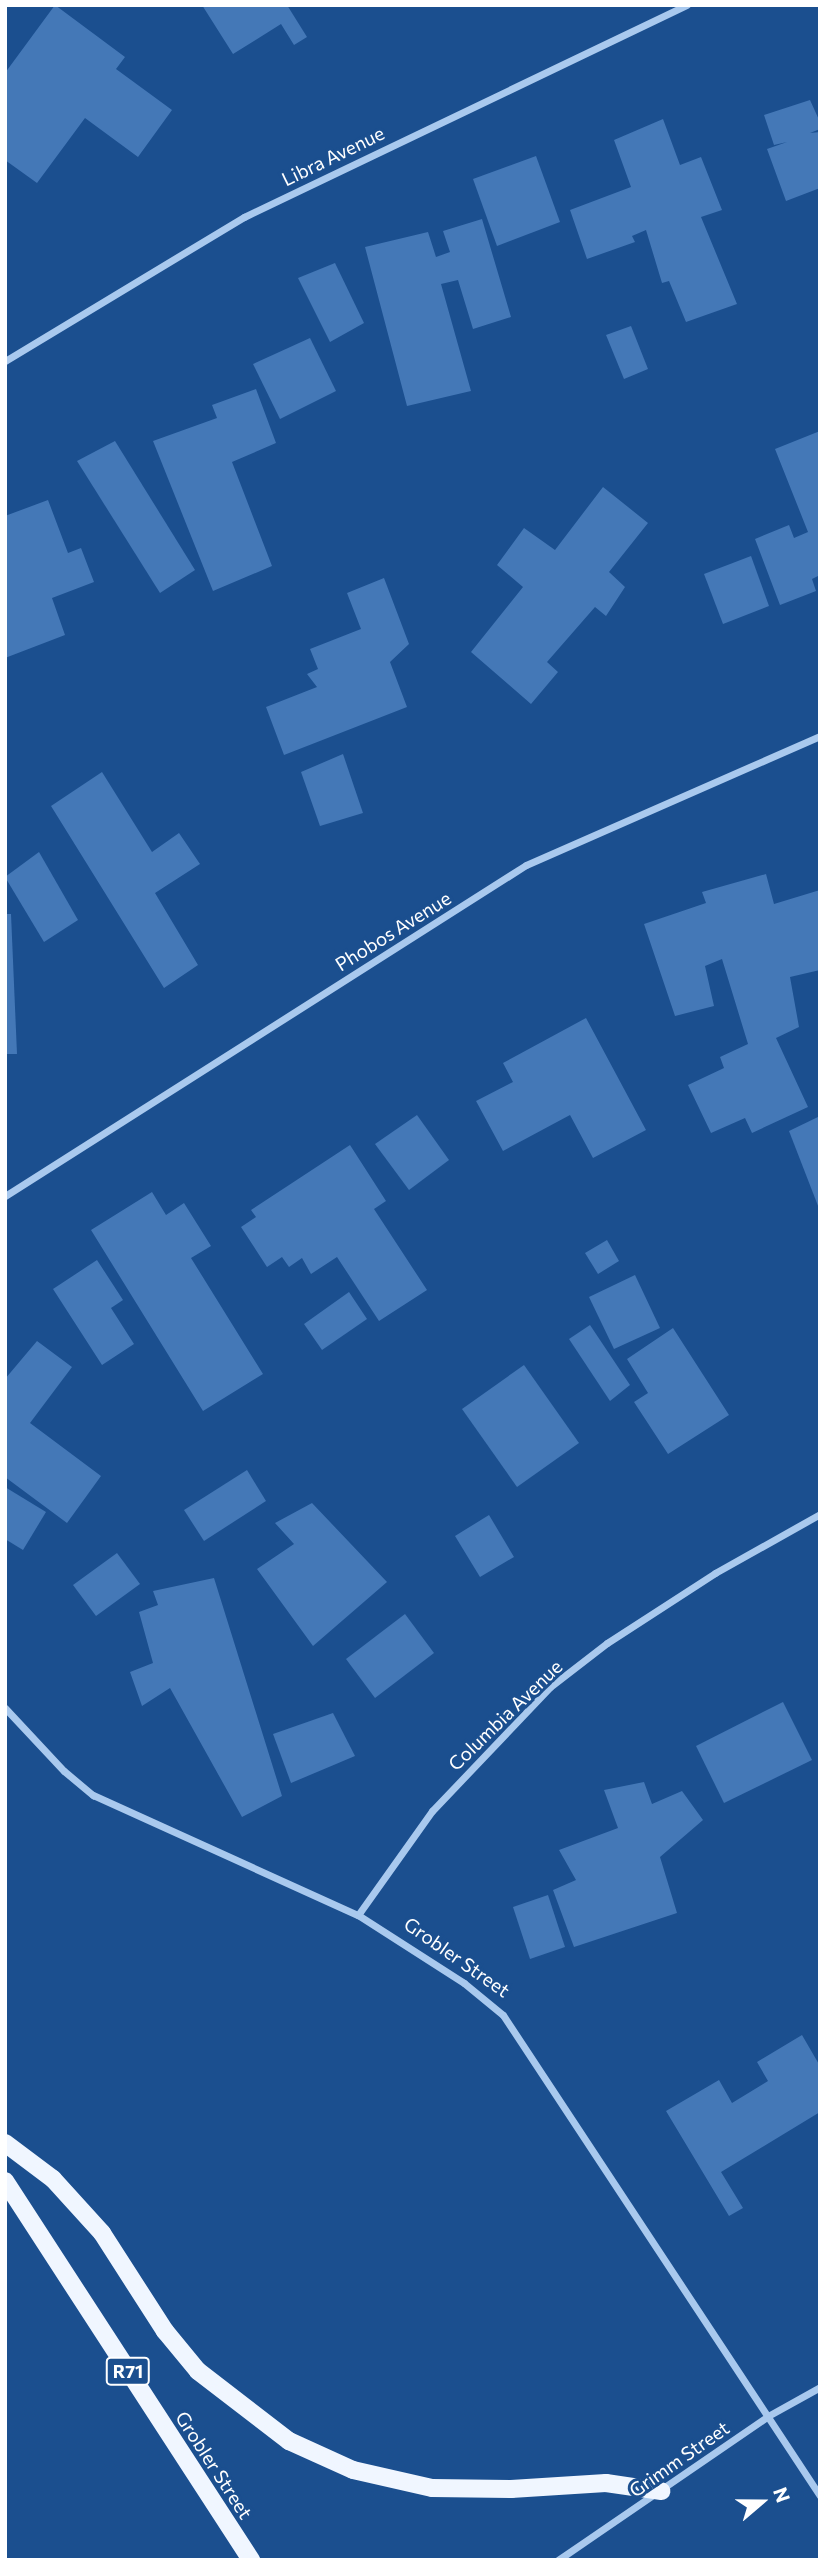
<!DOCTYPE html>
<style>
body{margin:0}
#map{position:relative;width:825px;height:2565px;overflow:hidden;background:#1b4f8f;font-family:Commissioner,sans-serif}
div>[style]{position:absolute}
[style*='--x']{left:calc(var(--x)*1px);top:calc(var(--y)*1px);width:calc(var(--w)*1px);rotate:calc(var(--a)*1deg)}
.building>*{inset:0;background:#4478b7}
.minor>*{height:7px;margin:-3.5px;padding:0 3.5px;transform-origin:3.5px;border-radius:3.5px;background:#a9c9ee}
.primary>*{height:18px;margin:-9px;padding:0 9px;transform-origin:9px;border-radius:9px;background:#f0f6ff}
span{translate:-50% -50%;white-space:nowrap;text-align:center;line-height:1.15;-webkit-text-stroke:6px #1b4f8f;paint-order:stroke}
.shield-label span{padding:2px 5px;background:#1b4f8f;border:2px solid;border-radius:5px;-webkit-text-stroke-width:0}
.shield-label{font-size:18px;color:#fff;font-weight:700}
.street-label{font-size:19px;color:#fff}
.frame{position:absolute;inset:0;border:7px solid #fff;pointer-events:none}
.north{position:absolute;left:727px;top:2467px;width:70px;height:70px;-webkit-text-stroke:5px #1b4f8f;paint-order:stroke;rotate:70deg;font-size:19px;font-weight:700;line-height:28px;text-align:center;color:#fff}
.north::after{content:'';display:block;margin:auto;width:24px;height:32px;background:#fff;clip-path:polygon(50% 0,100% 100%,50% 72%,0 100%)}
</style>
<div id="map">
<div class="building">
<div style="clip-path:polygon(55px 5px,125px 57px,116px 69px,172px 110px,138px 157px,85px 118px,37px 183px,5px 160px,5px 73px)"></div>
<div style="clip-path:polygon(202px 5px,287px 5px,307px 37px,294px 45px,281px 24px,233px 54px)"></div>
<div style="clip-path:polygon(810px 100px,820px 122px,820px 129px,810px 133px,820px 132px,820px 188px,786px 201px,767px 149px,787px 142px,774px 145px,764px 115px)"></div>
<div style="clip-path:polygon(663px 119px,680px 165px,701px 157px,722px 210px,701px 217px,737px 304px,686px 322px,669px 281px,662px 283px,646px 230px,632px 236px,635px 242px,587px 259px,570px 210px,631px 187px,614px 140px)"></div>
<div style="clip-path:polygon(536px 156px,560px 222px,497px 246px,473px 179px)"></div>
<div style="clip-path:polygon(482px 219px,511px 317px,473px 329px,458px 280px,441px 284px,471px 391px,407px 406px,365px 247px,428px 232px,436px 257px,450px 252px,443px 231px)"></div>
<div style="clip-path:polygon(335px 263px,364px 323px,330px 342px,298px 278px)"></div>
<div style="clip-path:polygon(631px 326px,648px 369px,624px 379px,606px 335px)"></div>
<div style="clip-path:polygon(310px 338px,336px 391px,280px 419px,253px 364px)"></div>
<div style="clip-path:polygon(256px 389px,276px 443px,232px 462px,272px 566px,213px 591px,153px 441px,217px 418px,212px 405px)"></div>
<div style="clip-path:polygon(820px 431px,820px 575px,812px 579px,816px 591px,780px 605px,755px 539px,789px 525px,794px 538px,808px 532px,775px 449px)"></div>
<div style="clip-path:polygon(115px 441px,195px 570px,160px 593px,77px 461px)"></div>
<div style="clip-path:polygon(603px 487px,648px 523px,609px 572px,625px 587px,606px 616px,595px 607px,547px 662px,558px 672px,531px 704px,471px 652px,523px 587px,497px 565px,524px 528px,555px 550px)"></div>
<div style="clip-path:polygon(48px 500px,68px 553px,81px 548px,94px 582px,52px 598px,65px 635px,5px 658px,5px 516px)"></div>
<div style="clip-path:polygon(751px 556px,769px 606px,723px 624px,704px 574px)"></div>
<div style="clip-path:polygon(384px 578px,409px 644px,390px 662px,407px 707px,284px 755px,266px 707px,317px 687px,307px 674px,318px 669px,310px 649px,361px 629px,347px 593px)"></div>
<div style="clip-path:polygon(343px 754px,363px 813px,320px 826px,301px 772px)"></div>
<div style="clip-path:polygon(102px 772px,152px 852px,179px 833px,200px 864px,155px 893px,198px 965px,164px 988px,51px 806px)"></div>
<div style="clip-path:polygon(39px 852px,78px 920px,44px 942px,5px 877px)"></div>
<div style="clip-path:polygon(766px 874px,774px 904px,820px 890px,820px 970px,790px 977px,799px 1027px,776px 1038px,808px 1107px,752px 1133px,745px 1118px,711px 1133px,688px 1085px,724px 1068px,720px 1057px,748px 1044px,722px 959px,705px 966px,714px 1006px,675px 1016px,644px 924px,706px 903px,702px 892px)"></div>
<div style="clip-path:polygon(5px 914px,11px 914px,17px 1054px,5px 1054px)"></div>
<div style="clip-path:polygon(586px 1018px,646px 1130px,593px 1158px,570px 1115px,503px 1151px,476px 1101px,513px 1082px,503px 1063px)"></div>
<div style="clip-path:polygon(417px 1115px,449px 1160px,409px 1190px,375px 1144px)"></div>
<div style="clip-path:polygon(820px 1116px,820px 1211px,789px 1131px)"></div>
<div style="clip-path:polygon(350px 1145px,386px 1201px,374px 1209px,427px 1290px,379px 1321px,337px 1257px,311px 1274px,302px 1258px,289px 1267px,282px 1257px,267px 1267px,241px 1227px,256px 1217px,251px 1210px)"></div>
<div style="clip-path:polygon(152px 1192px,166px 1215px,184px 1203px,211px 1246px,191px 1258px,263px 1374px,203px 1411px,91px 1230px)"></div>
<div style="clip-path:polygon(607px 1240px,619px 1261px,598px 1274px,585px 1253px)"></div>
<div style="clip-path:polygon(97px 1260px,123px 1300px,111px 1308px,134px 1344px,102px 1365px,53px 1289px)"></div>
<div style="clip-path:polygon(635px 1275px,660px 1328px,614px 1349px,589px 1297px)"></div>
<div style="clip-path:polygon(349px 1292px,367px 1319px,322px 1350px,304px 1324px)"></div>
<div style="clip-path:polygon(590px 1325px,630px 1385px,610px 1401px,569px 1339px)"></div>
<div style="clip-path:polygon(673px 1328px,729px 1415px,668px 1454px,634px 1402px,648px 1393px,627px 1359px)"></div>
<div style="clip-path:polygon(37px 1341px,72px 1367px,30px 1423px,101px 1476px,67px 1523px,5px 1477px,5px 1379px)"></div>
<div style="clip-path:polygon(524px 1365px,579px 1443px,517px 1487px,462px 1409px)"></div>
<div style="clip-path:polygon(247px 1470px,266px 1501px,204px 1541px,184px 1510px)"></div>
<div style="clip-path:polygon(5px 1487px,46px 1512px,23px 1550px,5px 1539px)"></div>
<div style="clip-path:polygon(312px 1503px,387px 1582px,313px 1646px,257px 1569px,294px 1544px,275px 1523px)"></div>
<div style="clip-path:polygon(489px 1515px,514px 1557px,480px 1577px,455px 1536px)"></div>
<div style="clip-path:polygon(117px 1553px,140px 1584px,96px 1616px,73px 1585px)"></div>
<div style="clip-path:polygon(214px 1578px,282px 1796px,242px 1817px,170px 1688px,142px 1706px,130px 1672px,153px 1663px,139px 1612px,158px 1605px,153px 1591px)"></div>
<div style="clip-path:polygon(405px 1614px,434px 1653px,375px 1698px,346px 1659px)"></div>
<div style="clip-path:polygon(783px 1702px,812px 1760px,724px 1803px,696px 1746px)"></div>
<div style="clip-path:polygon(333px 1713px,355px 1756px,291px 1783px,273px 1734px)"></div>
<div style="clip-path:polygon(644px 1782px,652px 1804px,682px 1791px,703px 1820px,660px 1857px,677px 1913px,574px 1947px,553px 1890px,576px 1880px,559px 1850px,618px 1828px,604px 1790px)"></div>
<div style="clip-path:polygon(548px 1895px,565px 1947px,530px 1959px,513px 1907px)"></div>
<div style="clip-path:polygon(802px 2035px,820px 2066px,820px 2112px,721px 2172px,743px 2208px,729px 2216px,666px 2111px,719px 2080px,732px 2103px,768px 2081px,757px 2062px)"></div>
</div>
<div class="minor">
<div style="--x:5;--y:361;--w:279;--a:-31.1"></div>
<div style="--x:244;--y:217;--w:491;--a:-25.6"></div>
<div style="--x:5;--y:1196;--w:617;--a:-32.43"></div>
<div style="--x:526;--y:865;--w:321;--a:-23.7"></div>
<div style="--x:5;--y:1708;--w:86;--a:46.9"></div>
<div style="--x:64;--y:1771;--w:38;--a:40"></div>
<div style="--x:93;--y:1795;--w:291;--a:24.4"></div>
<div style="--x:358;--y:1915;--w:126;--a:32.7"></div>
<div style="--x:464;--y:1983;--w:50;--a:39.4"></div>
<div style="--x:503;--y:2015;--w:576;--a:56.61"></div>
<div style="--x:358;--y:1915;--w:128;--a:-54.6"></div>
<div style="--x:432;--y:1811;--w:171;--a:-46.4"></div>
<div style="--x:550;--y:1687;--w:72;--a:-37.7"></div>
<div style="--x:607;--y:1643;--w:129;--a:-32.9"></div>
<div style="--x:715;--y:1573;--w:120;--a:-29.3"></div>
<div style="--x:558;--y:2560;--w:255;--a:-34.4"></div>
<div style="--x:768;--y:2416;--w:60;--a:-29.1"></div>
</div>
<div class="primary">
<div style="--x:5;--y:2143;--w:60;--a:36.9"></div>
<div style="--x:53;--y:2179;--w:73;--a:47.8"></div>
<div style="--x:102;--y:2233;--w:117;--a:57.3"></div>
<div style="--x:165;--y:2331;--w:52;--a:50.5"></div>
<div style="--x:198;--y:2371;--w:115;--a:37.6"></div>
<div style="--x:289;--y:2441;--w:70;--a:24.4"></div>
<div style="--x:353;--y:2470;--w:81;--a:12.8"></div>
<div style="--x:432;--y:2488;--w:79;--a:0.7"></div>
<div style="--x:511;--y:2489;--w:95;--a:-3.6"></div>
<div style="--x:606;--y:2483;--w:56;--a:8.3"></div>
<div style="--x:5;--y:2181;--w:452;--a:57"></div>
</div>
<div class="shield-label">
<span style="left:128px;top:2371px">R71</span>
</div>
<div class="street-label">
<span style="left:333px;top:156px;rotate:-26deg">Libra Avenue</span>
<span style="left:393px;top:931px;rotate:-32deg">Phobos Avenue</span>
<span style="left:505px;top:1715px;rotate:-44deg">Columbia Avenue</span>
<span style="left:457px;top:1957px;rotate:35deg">Grobler Street</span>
<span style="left:679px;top:2459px;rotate:-35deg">Grimm Street</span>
<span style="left:214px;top:2465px;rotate:57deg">Grobler Street</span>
</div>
<div class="frame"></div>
<div class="north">N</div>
</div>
